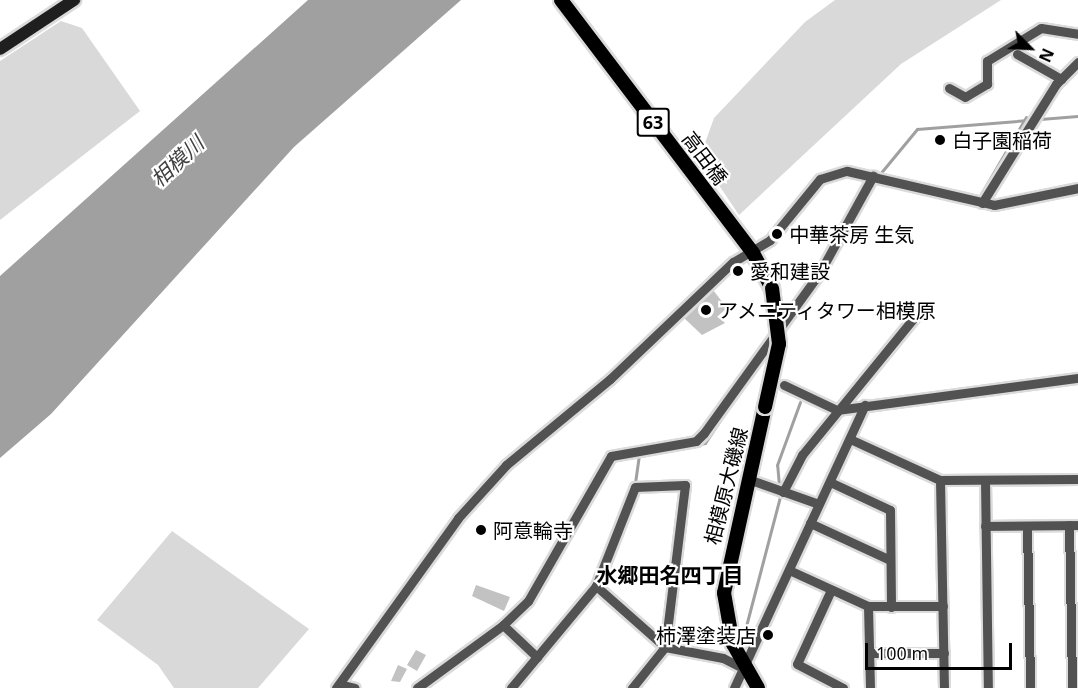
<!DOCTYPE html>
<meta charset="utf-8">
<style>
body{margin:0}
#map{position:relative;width:1078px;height:688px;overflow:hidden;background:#fff;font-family:"Open Sans","Noto Sans JP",sans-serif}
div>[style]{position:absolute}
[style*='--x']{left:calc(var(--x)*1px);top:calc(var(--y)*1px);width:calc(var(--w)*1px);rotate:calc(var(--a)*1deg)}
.green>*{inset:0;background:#d9d9d9}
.water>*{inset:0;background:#a0a0a0}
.stream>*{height:3px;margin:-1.5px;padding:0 1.5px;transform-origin:1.5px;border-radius:1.5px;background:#a0a0a0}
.building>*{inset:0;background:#c2c2c2}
.roads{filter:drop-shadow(2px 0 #dbdbdb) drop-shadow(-2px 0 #dbdbdb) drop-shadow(0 2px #dbdbdb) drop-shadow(0 -2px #dbdbdb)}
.minor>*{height:9px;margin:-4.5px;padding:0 4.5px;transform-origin:4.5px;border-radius:4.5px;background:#525252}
.secondary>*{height:12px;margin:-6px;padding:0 6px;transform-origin:6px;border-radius:6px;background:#1f1f1f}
.primary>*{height:14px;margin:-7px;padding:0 7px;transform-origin:7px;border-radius:7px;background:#000}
.bridges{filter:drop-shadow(2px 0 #dbdbdb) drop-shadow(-2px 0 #dbdbdb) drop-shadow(0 2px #dbdbdb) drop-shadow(0 -2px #dbdbdb)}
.primary-bridge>*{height:14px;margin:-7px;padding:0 7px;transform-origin:7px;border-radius:7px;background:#000}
.dots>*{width:16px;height:16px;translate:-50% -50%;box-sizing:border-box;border:3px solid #fff;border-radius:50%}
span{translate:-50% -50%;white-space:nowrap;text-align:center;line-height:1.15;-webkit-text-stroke:4.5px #fff;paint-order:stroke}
.shield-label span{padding:2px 4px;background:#fff;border:2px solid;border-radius:4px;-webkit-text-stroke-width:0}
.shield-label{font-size:18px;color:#000;font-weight:700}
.poi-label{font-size:20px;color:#000}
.left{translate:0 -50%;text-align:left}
.right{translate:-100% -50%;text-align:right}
.street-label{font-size:20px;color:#000}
.water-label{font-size:21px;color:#414141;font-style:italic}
.neighbourhood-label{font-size:21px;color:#000;font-weight:700}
.north{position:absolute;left:1000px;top:18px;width:60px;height:60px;-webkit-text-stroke:4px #fff;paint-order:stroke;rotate:114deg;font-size:16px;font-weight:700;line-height:24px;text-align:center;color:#000}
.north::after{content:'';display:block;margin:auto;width:21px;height:27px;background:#000;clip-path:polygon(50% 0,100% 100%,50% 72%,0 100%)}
.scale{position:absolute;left:865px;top:643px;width:147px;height:27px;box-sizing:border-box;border:3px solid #000;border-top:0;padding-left:8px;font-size:18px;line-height:21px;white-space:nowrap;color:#000;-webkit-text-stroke:4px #fff;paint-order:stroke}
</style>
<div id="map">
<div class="green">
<div style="clip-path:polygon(835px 0,1001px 0,901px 64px,739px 215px,700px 157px,714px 118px,805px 22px)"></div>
<div style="clip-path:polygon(61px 21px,82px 28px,140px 111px,0 220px,0 61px)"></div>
<div style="clip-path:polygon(172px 531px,309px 629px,258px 688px,174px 688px,158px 665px,97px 620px)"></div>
</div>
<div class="water">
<div style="clip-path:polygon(308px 0,461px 0,294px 147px,51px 414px,0 458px,0 276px)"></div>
</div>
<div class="stream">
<div style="--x:879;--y:175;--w:60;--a:-50.4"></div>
<div style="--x:917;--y:129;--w:162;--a:-4.6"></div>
<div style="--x:981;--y:194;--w:89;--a:-59.7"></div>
<div style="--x:696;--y:445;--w:9;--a:-13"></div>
<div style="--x:705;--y:443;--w:56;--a:-56.6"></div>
<div style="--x:635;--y:483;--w:28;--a:-82"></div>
<div style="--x:745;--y:630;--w:138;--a:-75.3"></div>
<div style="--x:780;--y:497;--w:32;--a:-95"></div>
<div style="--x:777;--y:465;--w:67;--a:-69.9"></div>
</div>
<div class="building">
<div style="clip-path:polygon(713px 290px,727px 308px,718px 316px,725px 323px,702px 335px,684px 318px)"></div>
<div style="clip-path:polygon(476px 585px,510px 597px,504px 611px,472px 596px)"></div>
<div style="clip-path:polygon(416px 650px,426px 655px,417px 671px,407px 665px)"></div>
<div style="clip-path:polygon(398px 665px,407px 669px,400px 682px,391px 681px)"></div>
</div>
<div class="roads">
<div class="minor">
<div style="--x:1017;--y:54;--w:51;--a:29.6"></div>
<div style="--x:949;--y:88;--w:18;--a:29"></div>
<div style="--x:965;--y:97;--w:26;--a:-31"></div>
<div style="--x:987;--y:84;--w:23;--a:-90"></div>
<div style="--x:987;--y:61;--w:63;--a:-31.4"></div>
<div style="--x:1041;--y:28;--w:37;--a:9"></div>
<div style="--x:982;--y:203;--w:140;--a:-58.1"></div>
<div style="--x:1056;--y:84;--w:31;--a:-45"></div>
<div style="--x:784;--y:385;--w:59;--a:25.3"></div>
<div style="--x:837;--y:410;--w:243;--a:-7.6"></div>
<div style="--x:850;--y:439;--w:99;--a:24.5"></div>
<div style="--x:940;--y:480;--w:138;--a:-0.4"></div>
<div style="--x:748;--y:479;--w:75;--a:19.4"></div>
<div style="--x:940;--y:480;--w:208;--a:88.9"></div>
<div style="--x:985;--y:481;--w:207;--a:89.2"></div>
<div style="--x:830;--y:482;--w:66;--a:25"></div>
<div style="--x:890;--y:510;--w:97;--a:89.4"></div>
<div style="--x:783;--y:492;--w:42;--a:-62.8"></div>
<div style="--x:802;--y:455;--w:183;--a:-50.8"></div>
<div style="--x:810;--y:523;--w:88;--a:24.8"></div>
<div style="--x:1069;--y:525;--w:163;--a:88.9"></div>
<div style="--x:985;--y:526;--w:93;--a:-0.6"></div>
<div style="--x:1027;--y:526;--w:162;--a:88.9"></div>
<div style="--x:789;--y:570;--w:87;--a:24.5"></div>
<div style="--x:868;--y:606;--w:75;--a:0"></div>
<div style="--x:596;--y:586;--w:106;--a:-68.5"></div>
<div style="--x:635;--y:487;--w:50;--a:-2.3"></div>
<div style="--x:685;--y:485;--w:163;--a:97"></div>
<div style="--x:665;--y:647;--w:53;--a:128.8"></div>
<div style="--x:831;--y:590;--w:81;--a:114.7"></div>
<div style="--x:797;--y:664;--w:52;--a:27.6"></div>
<div style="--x:868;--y:606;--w:82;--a:88.6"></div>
<div style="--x:503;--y:625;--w:35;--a:-44"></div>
<div style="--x:528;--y:601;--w:167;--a:-60.2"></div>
<div style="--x:611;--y:456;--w:86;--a:-10"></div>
<div style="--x:696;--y:441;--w:11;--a:-45"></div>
<div style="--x:704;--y:433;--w:198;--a:-54.2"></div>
<div style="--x:820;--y:272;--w:110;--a:-61.1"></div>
<div style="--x:869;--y:653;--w:75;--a:0"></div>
<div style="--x:339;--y:684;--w:16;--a:14"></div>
<div style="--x:336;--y:688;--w:209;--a:-54.3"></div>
<div style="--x:458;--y:518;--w:72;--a:-47.8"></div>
<div style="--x:506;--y:465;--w:135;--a:-39.6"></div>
<div style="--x:610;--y:379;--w:170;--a:-43.6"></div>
<div style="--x:733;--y:262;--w:43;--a:-30.7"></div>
<div style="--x:770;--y:240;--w:79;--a:-50.7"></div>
<div style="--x:820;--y:179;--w:28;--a:-17"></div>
<div style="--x:847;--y:171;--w:151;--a:13"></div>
<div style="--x:994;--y:205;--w:86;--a:-11.4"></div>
<div style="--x:417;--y:688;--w:107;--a:-36.2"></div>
<div style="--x:503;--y:625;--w:47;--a:43.3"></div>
<div style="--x:511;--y:688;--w:133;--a:-50.2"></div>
<div style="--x:596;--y:586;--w:92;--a:41.5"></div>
<div style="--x:665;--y:647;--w:59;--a:10.7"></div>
<div style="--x:723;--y:658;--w:22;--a:27"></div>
<div style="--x:734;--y:688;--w:312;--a:-65.2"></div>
</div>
<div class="secondary">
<div style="--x:0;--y:49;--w:89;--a:-33.5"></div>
</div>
<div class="primary">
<div style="--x:561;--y:0;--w:318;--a:52.8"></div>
<div style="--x:753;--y:253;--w:40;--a:62"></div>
<div style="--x:758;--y:688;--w:51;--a:-119.6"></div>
<div style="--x:733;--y:644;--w:52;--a:-100"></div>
<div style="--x:724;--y:593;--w:190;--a:-77.6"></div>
</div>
</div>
<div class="bridges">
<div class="primary-bridge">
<div style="--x:765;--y:407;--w:65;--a:-77.5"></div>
<div style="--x:779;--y:344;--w:56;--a:-97.1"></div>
</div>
</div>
<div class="dots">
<div style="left:940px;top:140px;background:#000"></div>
<div style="left:777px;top:234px;background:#000"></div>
<div style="left:738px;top:271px;background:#000"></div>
<div style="left:706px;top:310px;background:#000"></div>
<div style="left:481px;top:530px;background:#000"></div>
<div style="left:768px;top:635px;background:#000"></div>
</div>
<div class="shield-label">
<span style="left:653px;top:122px">63</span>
</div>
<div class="poi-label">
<span class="left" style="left:952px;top:140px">白子園稲荷</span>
<span class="left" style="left:789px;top:234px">中華茶房 生気</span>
<span class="left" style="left:750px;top:271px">愛和建設</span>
<span class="left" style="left:718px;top:310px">アメニティタワー相模原</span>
<span class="left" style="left:493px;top:530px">阿意輪寺</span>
<span class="right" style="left:756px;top:635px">柿澤塗装店</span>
</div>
<div class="street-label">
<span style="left:705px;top:158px;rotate:53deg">高田橋</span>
<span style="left:726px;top:486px;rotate:-76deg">相模原大磯線</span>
</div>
<div class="water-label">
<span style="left:177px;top:161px;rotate:-43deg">相模川</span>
</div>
<div class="neighbourhood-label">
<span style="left:670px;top:575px">水郷田名四丁目</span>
</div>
<div class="north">N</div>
<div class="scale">100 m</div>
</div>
